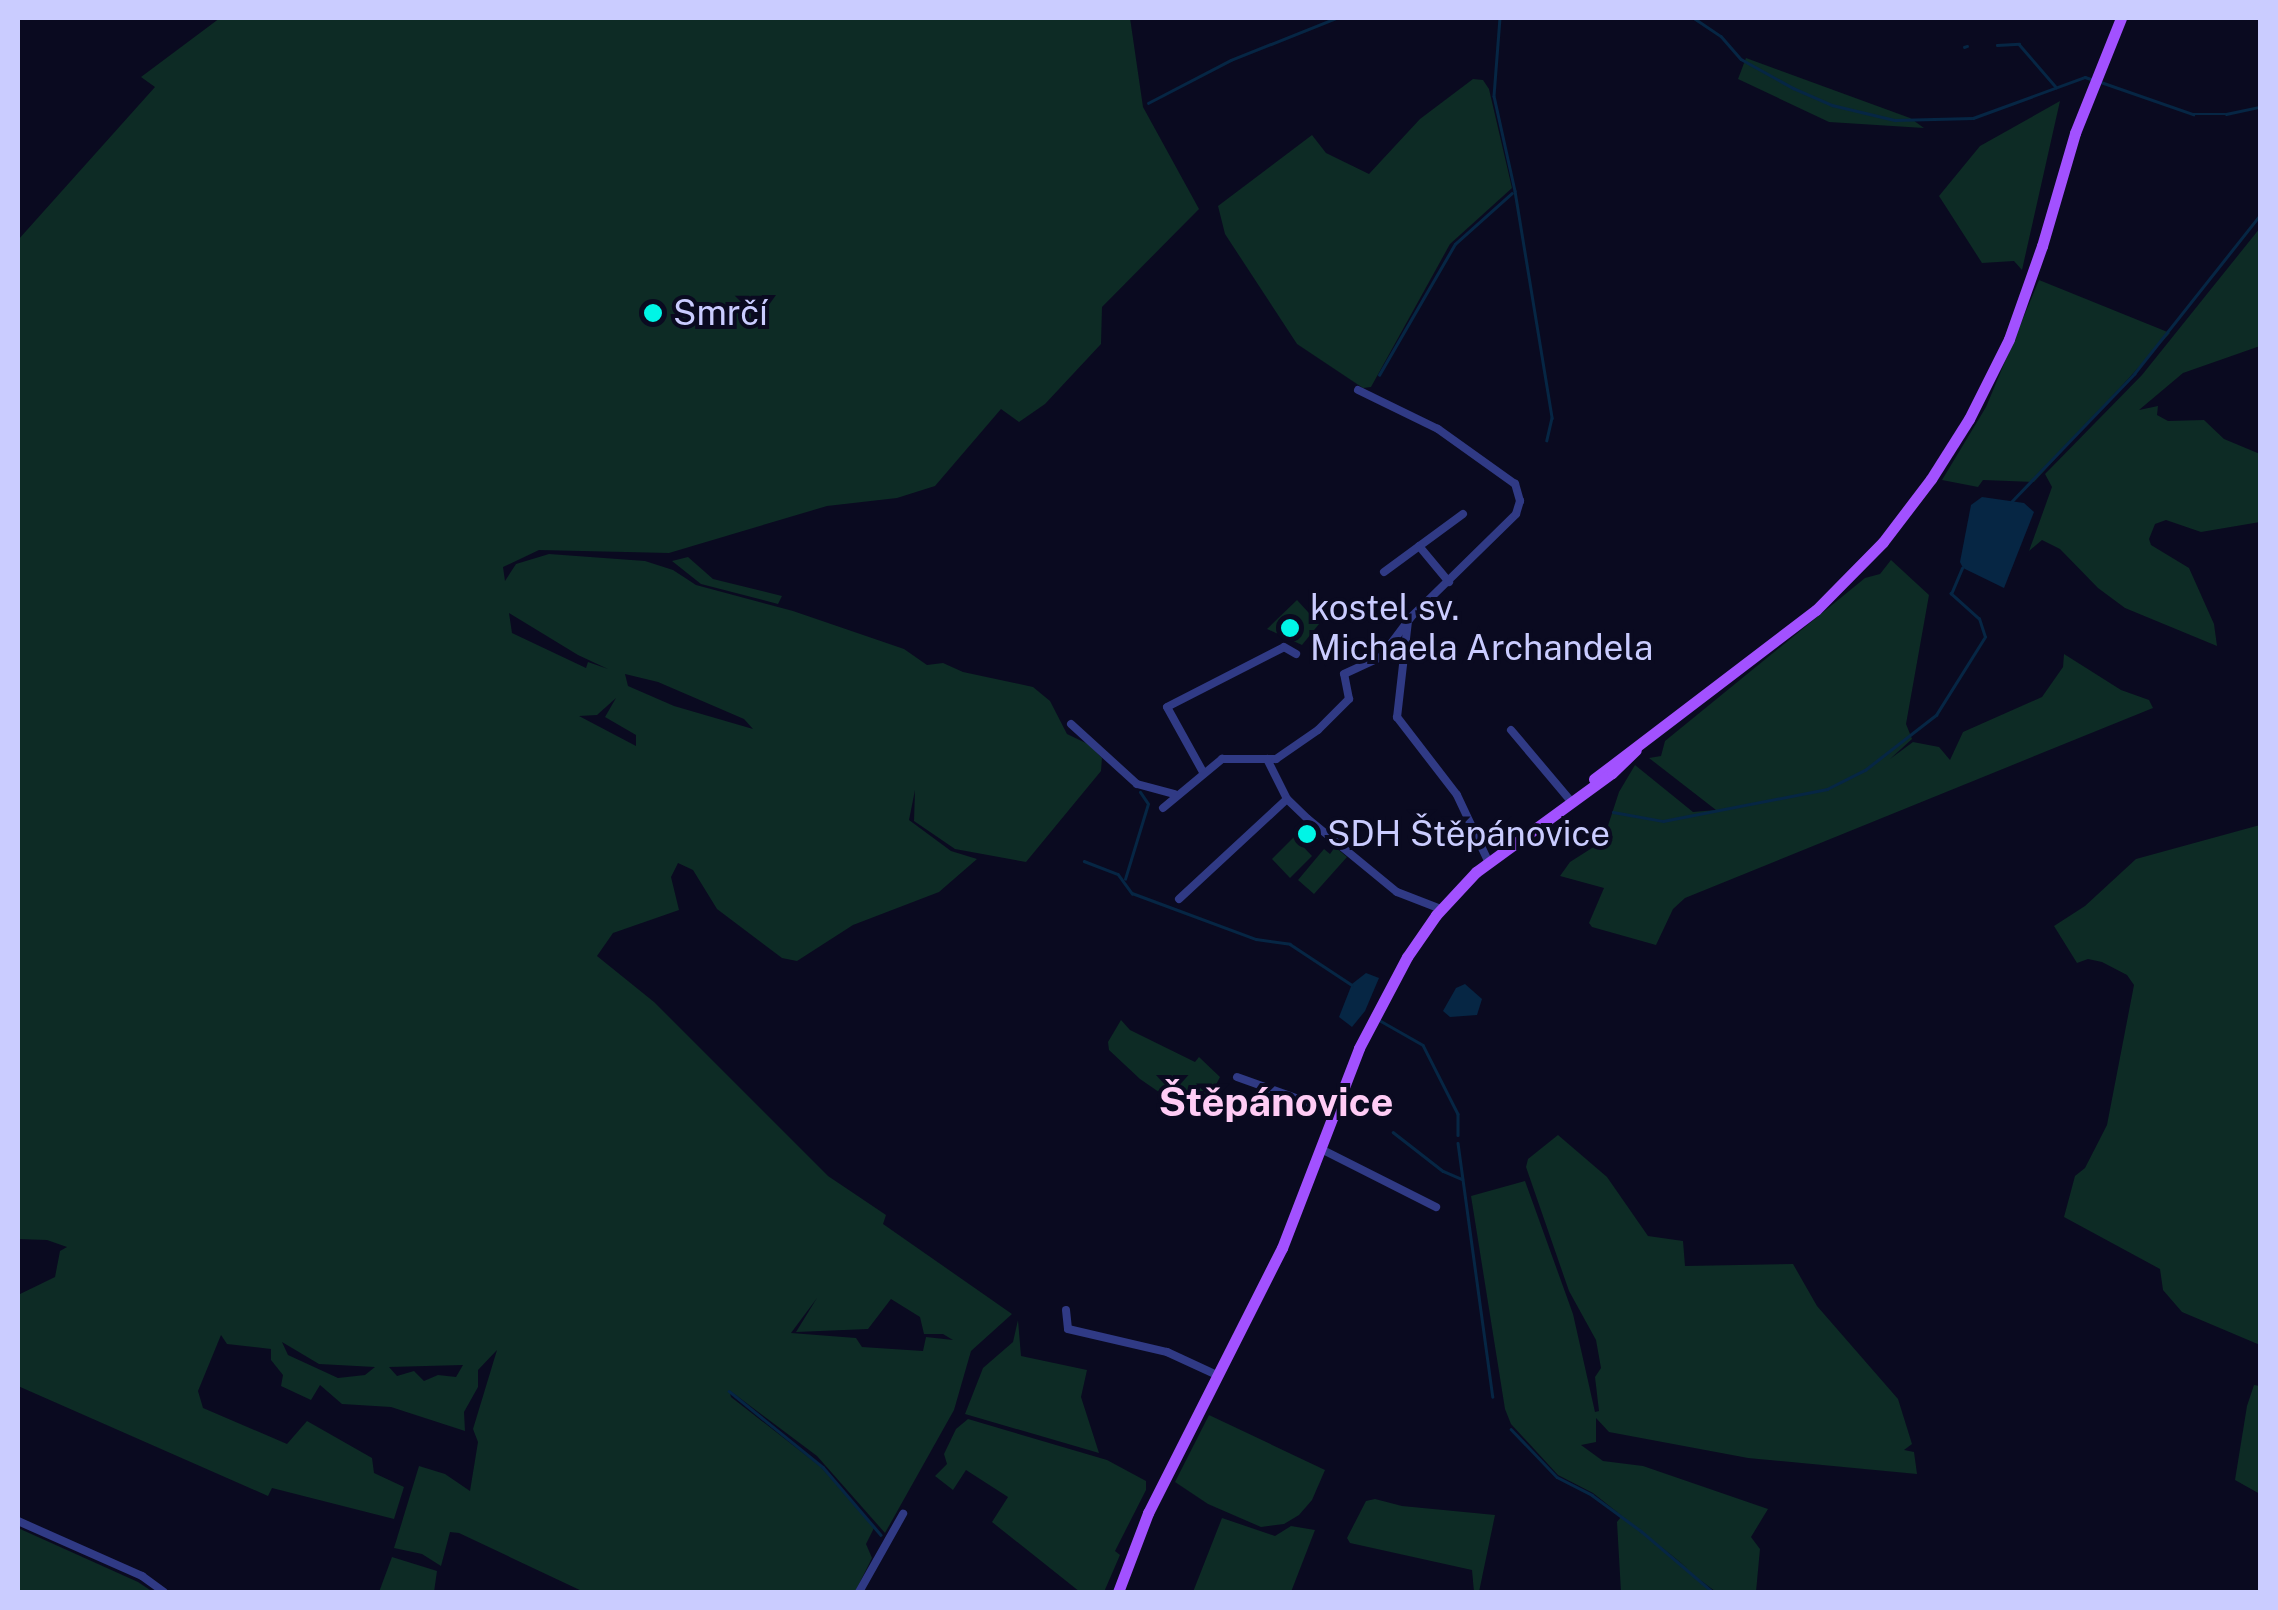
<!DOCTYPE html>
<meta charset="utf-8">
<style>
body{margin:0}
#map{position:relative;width:2278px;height:1610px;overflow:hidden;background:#0a0a20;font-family:"Public Sans",sans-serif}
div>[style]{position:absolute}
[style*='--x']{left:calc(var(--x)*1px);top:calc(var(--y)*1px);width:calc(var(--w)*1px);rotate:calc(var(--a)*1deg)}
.green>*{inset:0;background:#0d2b25}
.water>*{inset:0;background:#062644}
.stream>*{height:2.5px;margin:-1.25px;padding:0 1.25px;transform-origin:1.25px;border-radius:1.25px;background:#062644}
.minor>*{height:8px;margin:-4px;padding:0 4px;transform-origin:4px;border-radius:4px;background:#303a85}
.primary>*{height:11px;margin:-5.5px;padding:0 5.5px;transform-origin:5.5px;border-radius:5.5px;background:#a251ff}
.dots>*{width:28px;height:28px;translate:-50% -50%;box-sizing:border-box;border:5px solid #0a0a20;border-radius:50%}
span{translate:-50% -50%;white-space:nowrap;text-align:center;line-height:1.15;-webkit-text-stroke:8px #0a0a20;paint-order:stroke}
.poi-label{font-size:35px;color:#caccff}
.left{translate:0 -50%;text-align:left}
.quarter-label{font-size:40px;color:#ffccf5;font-weight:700}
.frame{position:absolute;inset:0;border:20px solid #caccff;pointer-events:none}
</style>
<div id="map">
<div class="green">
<div style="clip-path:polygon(evenodd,220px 18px,1130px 18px,1143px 107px,1199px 209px,1102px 307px,1101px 344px,1045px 404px,1019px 422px,1001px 409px,935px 486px,897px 498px,827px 506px,669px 553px,539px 550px,503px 567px,505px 581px,516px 564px,549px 554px,645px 561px,673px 570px,696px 585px,793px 611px,904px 649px,927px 665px,943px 663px,963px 672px,1033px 687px,1050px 701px,1067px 734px,1088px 744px,1102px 758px,1101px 771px,1026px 862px,955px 849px,914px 821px,915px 790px,909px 820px,951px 851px,977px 859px,939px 892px,853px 925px,797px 961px,782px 958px,717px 909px,693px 870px,678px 863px,671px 877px,679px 910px,613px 933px,597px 956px,654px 1002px,828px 1176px,886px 1215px,883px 1224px,1012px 1314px,971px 1351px,954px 1410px,885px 1533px,817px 1456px,729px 1390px,731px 1397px,821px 1467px,874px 1528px,866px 1544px,872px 1558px,855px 1592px,584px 1592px,459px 1533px,450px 1532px,441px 1566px,422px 1554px,394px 1548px,419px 1466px,445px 1474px,470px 1491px,478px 1442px,473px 1429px,497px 1350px,478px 1370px,478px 1387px,464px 1412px,465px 1431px,391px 1407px,342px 1404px,320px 1385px,311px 1400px,281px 1386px,283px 1375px,271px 1360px,271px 1349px,227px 1344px,221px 1335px,198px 1391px,203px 1408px,287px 1444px,307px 1421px,372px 1458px,374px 1473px,404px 1487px,394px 1519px,272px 1488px,268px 1496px,18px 1386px,18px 1295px,55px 1277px,60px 1251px,67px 1247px,47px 1240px,18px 1239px,18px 240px,155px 87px,141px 77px,220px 18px,509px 613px,578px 655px,608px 669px,588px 662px,586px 668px,512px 633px,509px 613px,220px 18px,625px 674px,658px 682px,744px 719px,753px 729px,674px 706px,628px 686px,625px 674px,220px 18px,616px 698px,605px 717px,636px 735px,636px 746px,579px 716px,597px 715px,616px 698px,220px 18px,817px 1298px,796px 1332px,868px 1329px,891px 1299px,920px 1317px,924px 1334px,943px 1334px,953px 1340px,926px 1337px,923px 1351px,862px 1347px,856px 1338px,791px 1333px,817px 1298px,220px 18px,282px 1342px,319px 1364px,375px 1367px,365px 1375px,338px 1378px,288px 1355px,282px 1342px,220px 18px,463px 1365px,456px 1377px,438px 1375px,424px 1381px,414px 1371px,397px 1376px,389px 1367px,463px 1365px)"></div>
<div style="clip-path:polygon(1746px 58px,1910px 118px,1924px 128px,1829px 122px,1738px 79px)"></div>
<div style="clip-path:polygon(1473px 79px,1483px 80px,1489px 89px,1512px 188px,1450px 244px,1371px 387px,1363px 388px,1297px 344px,1225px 234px,1218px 206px,1312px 135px,1326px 153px,1369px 174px,1420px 119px)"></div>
<div style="clip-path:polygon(2060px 101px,2022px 270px,2014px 261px,1982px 263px,1939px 196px,1980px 146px)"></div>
<div style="clip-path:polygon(2260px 228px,2260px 346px,2183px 373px,2139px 410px,2158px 406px,2157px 415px,2168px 421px,2204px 420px,2224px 439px,2260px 454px,2260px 522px,2201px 532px,2166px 520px,2155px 524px,2149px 539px,2151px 545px,2189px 568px,2214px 624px,2217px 646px,2125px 608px,2098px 588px,2060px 549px,2042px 540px,2029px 551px,2052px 487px,2045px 474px,2142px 375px)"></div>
<div style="clip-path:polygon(2039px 280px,2170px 333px,2034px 482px,1983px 480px,1978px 487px,1942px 480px,1986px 407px)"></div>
<div style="clip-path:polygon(688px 557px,713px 579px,782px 596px,778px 604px,701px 584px,672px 561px)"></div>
<div style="clip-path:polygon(1891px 560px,1929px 595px,1906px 724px,1912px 739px,1890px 759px,1913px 742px,1939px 747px,1950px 760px,1963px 732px,2042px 697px,2063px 667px,2064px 654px,2121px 690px,2149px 700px,2153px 708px,1685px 898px,1673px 909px,1656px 945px,1592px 927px,1589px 923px,1604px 888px,1560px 876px,1570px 862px,1603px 841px,1619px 792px,1635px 765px,1693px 812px,1716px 810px,1649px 758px,1661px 756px,1665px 741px,1865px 578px,1880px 574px)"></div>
<div style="clip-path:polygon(1297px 600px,1319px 624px,1302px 645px,1267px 629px)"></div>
<div style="clip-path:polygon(2260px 825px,2260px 1345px,2182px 1312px,2163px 1290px,2160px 1269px,2064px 1217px,2075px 1176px,2085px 1168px,2107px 1125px,2134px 985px,2127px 975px,2102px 962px,2088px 959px,2077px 963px,2054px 926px,2085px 906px,2136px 859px)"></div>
<div style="clip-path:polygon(1294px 837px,1312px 856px,1290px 878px,1272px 859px)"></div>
<div style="clip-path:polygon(1335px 847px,1347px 857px,1314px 894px,1298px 880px,1324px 849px,1330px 854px)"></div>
<div style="clip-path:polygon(1121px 1020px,1130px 1030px,1195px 1062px,1199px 1057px,1220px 1077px,1198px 1119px,1140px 1079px,1109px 1050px,1108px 1042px)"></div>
<div style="clip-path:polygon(1558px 1135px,1607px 1177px,1648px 1236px,1683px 1241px,1685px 1266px,1793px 1264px,1817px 1306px,1898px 1399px,1912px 1444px,1904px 1450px,1914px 1452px,1917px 1474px,1748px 1458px,1609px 1432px,1596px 1418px,1596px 1442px,1581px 1445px,1603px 1461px,1643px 1466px,1768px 1509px,1751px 1537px,1760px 1549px,1756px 1592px,1716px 1592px,1699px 1579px,1711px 1592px,1621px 1592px,1617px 1522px,1621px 1517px,1689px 1569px,1593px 1493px,1558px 1475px,1511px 1424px,1505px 1409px,1471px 1196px,1525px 1181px,1573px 1314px,1595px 1412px,1599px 1411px,1595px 1377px,1601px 1368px,1596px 1340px,1569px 1291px,1526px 1167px,1528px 1159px)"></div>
<div style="clip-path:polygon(1018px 1320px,1021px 1356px,1087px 1370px,1081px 1397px,1099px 1453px,965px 1414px,983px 1368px,1013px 1342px)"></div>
<div style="clip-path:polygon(2254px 1385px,2260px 1386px,2260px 1494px,2235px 1480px,2247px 1406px)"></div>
<div style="clip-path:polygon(1209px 1415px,1325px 1470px,1312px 1500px,1299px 1515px,1284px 1524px,1261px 1527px,1208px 1504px,1175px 1482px)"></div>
<div style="clip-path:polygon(968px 1419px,1107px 1460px,1146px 1481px,1146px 1490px,1115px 1551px,1120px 1555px,1104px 1592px,1080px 1592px,992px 1522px,1008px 1497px,966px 1470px,953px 1490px,935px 1476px,947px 1464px,944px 1454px,956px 1429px)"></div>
<div style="clip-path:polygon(1375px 1499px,1402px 1506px,1495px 1515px,1479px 1592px,1474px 1592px,1472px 1570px,1350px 1543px,1347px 1538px,1366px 1501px)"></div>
<div style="clip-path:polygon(1222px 1518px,1275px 1536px,1291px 1526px,1315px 1530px,1291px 1592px,1193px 1592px)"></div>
<div style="clip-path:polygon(18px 1528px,138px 1582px,153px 1592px,18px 1592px)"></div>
<div style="clip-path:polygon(392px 1557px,437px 1571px,434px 1592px,379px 1592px)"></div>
</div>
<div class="water">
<div style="clip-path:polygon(1982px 497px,2024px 503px,2034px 512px,2004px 588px,1963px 568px,1960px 562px,1971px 505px)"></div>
<div style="clip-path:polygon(1366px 973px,1379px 978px,1365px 1011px,1352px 1027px,1339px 1017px,1352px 984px)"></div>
<div style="clip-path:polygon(1465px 984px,1482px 999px,1477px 1015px,1450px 1017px,1443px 1011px,1456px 988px)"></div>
</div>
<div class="stream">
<div style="--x:1500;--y:18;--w:78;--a:94.4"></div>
<div style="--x:1494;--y:96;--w:97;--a:77.5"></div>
<div style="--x:1515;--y:191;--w:230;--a:80.7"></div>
<div style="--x:1552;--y:418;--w:23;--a:103"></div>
<div style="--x:1694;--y:18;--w:32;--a:34"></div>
<div style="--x:1721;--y:36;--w:30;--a:49"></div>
<div style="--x:1741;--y:59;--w:60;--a:29.1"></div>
<div style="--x:1793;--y:88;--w:43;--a:23.6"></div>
<div style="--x:1832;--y:105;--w:65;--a:13.4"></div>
<div style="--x:1895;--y:120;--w:78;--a:-1.5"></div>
<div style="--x:1973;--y:118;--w:119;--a:-20.1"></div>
<div style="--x:2085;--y:77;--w:6;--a:18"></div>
<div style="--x:1997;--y:45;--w:22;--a:-3"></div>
<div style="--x:2019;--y:44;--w:57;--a:49.3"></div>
<div style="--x:1964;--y:47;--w:3;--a:-18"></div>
<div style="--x:2098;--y:81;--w:101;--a:19.2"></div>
<div style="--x:2193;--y:114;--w:33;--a:0"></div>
<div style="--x:2226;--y:114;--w:35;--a:-12"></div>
<div style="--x:1148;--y:103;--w:93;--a:-27.4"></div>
<div style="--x:1231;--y:60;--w:113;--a:-21.8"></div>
<div style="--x:1379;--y:375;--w:151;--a:-59.9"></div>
<div style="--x:1455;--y:244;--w:76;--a:-41.8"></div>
<div style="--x:2011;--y:502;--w:178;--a:-46.1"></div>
<div style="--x:2134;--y:374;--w:203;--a:-51.6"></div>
<div style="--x:1613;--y:812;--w:51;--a:10.2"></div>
<div style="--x:1663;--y:821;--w:167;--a:-11"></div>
<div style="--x:1827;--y:789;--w:42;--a:-26.6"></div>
<div style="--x:1865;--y:770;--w:90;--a:-37.8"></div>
<div style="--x:1936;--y:715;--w:92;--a:-57.9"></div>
<div style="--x:1985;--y:637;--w:19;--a:-108"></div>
<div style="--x:1979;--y:619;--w:38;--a:-138"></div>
<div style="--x:1951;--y:594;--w:28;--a:-67"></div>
<div style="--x:1466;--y:846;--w:15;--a:-70"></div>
<div style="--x:1084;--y:861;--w:36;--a:21"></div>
<div style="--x:1118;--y:874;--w:24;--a:54"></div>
<div style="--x:1132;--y:893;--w:132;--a:20.4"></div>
<div style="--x:1256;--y:939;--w:34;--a:8"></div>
<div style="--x:1290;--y:944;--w:74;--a:33.5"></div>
<div style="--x:1125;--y:879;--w:78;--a:-73"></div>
<div style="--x:1148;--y:804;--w:14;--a:-124"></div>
<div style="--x:1381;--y:1021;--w:48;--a:29.7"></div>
<div style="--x:1423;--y:1045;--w:77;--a:63.1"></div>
<div style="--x:1458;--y:1114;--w:21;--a:90"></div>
<div style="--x:1393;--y:1132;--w:63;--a:38"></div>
<div style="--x:1443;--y:1171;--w:21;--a:23"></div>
<div style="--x:1458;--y:1143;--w:256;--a:82.2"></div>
<div style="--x:729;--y:1391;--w:121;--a:39"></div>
<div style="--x:823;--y:1467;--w:89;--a:49.5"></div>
<div style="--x:1511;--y:1429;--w:66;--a:46.2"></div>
<div style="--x:1557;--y:1477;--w:39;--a:27"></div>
<div style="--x:1592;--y:1495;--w:61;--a:36.3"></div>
<div style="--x:1641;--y:1531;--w:94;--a:40.3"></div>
</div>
<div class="minor">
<div style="--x:1419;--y:546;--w:47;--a:50.2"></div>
<div style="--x:1384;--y:572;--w:98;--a:-36.3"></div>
<div style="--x:1408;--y:621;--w:97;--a:96.5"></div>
<div style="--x:1397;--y:717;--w:98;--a:52.4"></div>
<div style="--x:1457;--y:795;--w:73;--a:64.8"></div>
<div style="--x:1071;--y:724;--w:89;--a:42.3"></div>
<div style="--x:1137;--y:784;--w:39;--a:15"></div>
<div style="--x:1511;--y:730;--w:92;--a:49.9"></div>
<div style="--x:1267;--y:759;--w:45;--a:63.4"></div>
<div style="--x:1287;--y:799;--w:29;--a:44"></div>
<div style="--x:1308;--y:819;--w:115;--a:39.4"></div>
<div style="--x:1397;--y:892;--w:47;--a:21.1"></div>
<div style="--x:1203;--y:772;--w:74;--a:-119"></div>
<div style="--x:1167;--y:707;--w:131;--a:-27.1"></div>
<div style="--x:1284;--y:647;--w:14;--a:30"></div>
<div style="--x:1163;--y:808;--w:77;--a:-39.7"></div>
<div style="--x:1222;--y:759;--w:54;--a:0"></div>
<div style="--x:1276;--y:759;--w:51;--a:-34.6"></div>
<div style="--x:1318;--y:730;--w:44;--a:-45"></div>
<div style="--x:1349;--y:699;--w:25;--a:-101"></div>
<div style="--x:1344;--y:674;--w:41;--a:-24.7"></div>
<div style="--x:1381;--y:657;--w:50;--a:-53.1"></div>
<div style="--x:1411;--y:617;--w:147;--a:-44.4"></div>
<div style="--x:1516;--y:514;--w:14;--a:-73"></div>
<div style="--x:1520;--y:501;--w:18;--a:-106"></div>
<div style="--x:1515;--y:484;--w:95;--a:-144.5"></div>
<div style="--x:1438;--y:429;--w:89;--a:-154"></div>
<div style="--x:1179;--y:899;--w:147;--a:-42.8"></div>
<div style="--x:1237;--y:1077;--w:104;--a:19.7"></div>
<div style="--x:1321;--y:1149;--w:129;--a:26.8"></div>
<div style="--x:1066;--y:1310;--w:19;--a:84"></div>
<div style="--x:1068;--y:1329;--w:102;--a:13.1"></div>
<div style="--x:1167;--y:1352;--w:57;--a:24.8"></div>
<div style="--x:18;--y:1521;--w:136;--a:23.9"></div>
<div style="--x:142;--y:1576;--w:27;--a:36"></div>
<div style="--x:859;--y:1592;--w:90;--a:-60.6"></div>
</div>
<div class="primary">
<div style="--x:1594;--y:779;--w:279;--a:-37.3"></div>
<div style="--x:1816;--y:610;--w:95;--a:-45.4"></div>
<div style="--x:1883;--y:542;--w:79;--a:-52.7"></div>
<div style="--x:1931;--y:479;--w:71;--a:-57.7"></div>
<div style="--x:1969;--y:419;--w:89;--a:-63.4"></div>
<div style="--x:2009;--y:339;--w:99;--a:-70.5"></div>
<div style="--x:2042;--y:246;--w:118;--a:-73.7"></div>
<div style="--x:2075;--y:133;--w:124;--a:-68.2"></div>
<div style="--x:1118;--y:1592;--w:85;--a:-69.2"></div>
<div style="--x:1148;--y:1513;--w:297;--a:-63.2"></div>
<div style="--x:1282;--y:1248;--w:214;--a:-68.9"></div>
<div style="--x:1359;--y:1048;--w:103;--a:-62.2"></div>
<div style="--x:1407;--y:957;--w:51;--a:-55.4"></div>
<div style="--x:1436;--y:915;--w:59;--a:-47.1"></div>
<div style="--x:1476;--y:872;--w:168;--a:-36.1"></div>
<div style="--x:1612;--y:773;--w:33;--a:-44"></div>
</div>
<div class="dots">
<div style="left:653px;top:313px;background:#00f5e6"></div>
<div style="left:1290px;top:628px;background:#00f5e6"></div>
<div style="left:1307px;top:834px;background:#00f5e6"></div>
</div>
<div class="poi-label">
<span class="left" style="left:673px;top:313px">Smrčí</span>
<span class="left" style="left:1310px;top:628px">kostel sv.<br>Michaela Archandela</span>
<span class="left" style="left:1327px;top:834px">SDH Štěpánovice</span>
</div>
<div class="quarter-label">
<span style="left:1276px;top:1102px">Štěpánovice</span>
</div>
<div class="frame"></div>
</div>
